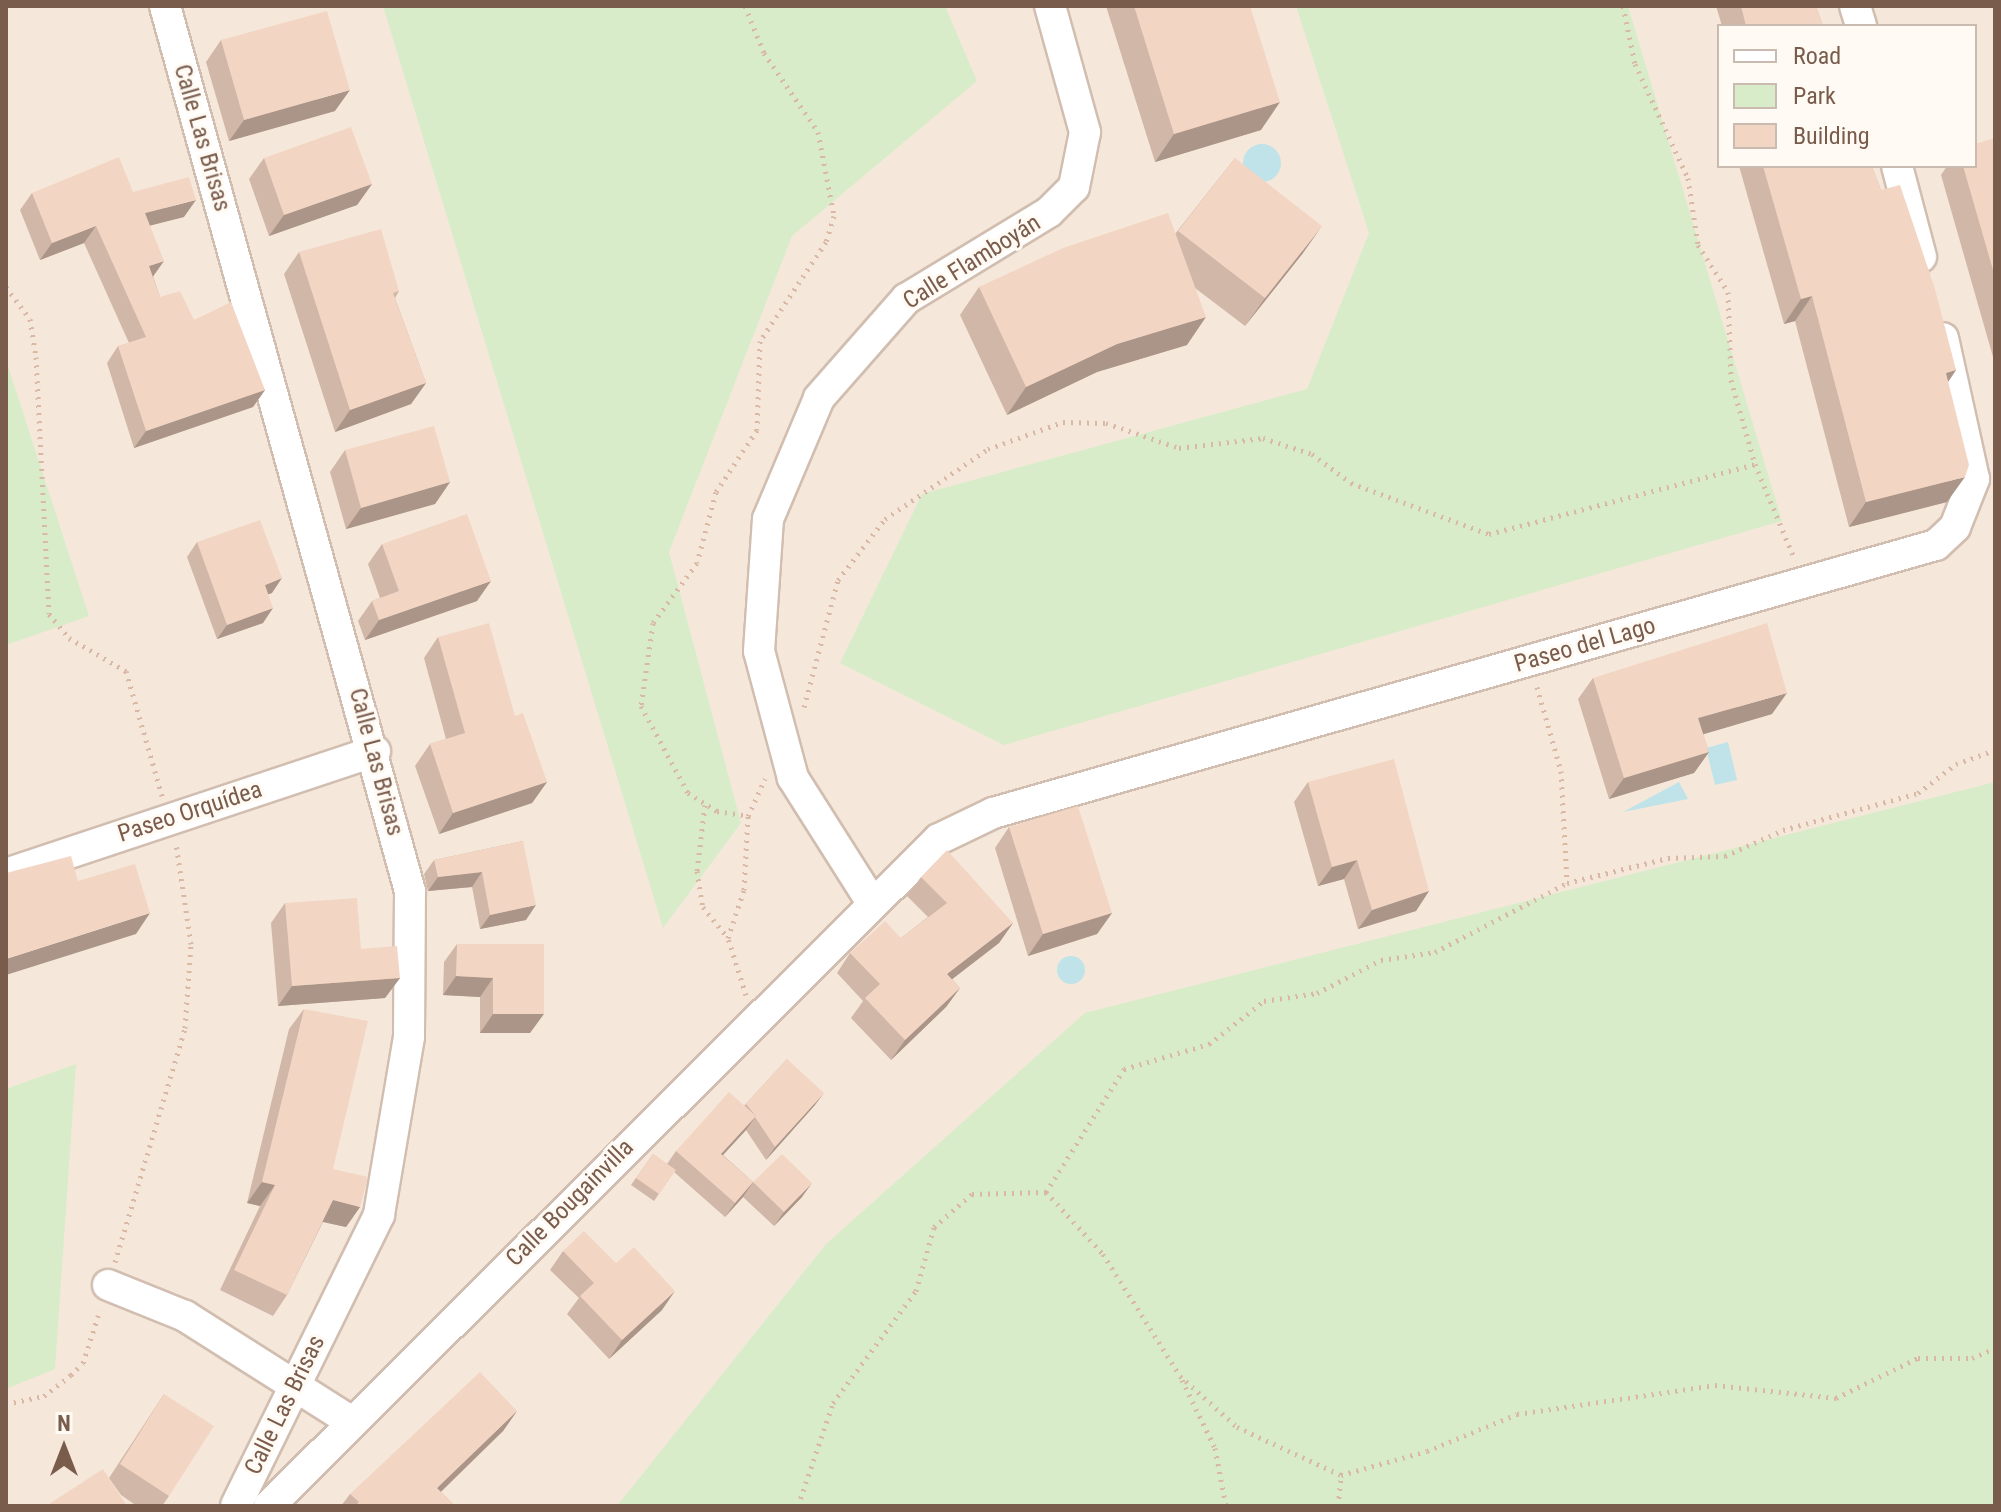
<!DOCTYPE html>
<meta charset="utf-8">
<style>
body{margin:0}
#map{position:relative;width:2001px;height:1512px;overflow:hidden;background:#fdf6ec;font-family:"Roboto Condensed",sans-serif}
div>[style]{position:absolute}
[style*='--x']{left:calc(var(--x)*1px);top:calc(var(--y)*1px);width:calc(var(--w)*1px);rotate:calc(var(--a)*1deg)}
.residential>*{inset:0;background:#f5e8da}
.green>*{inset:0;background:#d8ecc9}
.water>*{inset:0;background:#bfe3e8}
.round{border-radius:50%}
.path>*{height:5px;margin-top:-2.5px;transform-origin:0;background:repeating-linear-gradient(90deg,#d9b8a5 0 2px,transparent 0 8px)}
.roads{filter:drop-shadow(2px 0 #d1beb0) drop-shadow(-2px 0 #d1beb0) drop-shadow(0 2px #d1beb0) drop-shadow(0 -2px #d1beb0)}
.minor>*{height:30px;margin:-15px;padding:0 15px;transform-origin:15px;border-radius:15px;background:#fff}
.wall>*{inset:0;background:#d1b7a8}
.shaded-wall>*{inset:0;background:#aa9588}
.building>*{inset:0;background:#f3d5c3}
span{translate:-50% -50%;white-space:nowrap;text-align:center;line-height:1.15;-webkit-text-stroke:6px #fffaf3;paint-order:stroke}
.street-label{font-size:24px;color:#7a5c4d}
.frame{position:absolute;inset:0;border:8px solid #7a5c4d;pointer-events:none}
.legend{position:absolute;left:1717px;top:24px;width:260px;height:144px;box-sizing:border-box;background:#fffaf3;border:2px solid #cabbb1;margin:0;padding:10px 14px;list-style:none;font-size:24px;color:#7a5c4d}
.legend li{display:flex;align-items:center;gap:16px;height:40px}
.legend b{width:40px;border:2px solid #cabbb1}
.north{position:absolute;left:24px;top:1408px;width:80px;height:80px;-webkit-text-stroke:6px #fffaf3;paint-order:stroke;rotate:0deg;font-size:22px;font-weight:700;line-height:32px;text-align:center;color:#7a5c4d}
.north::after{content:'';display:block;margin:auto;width:28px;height:36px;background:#7a5c4d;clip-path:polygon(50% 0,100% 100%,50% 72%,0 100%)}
</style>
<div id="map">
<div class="residential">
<div style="clip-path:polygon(evenodd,6px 6px,1995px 6px,1995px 1506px,6px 1506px,6px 6px,1719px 26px,1975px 26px,1975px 166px,1719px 166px,1719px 26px)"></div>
</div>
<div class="green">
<div style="clip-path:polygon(383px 6px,945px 6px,977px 81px,792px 236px,669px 552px,741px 823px,663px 928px)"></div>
<div style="clip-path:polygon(1296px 6px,1628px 6px,1782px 521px,1004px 745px,840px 663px,922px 494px,1307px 389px,1369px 233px)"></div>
<div style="clip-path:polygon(6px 360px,89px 616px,6px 645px)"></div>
<div style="clip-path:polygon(1995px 782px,1995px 1506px,617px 1506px,826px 1244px,1085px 1013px)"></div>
<div style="clip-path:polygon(76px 1064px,55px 1369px,6px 1389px,6px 1089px)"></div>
</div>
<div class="water">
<div class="round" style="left:1243px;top:144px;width:38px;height:38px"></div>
<div style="clip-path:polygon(1728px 742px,1737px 780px,1715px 785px,1706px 748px)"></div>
<div style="clip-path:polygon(1679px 782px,1688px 799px,1623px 812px)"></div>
<div class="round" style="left:1057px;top:956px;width:28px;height:28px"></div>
</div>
<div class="path">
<div style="--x:745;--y:6;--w:51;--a:68"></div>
<div style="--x:764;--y:53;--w:96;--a:55.6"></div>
<div style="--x:818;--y:132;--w:86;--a:79.2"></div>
<div style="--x:834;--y:216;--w:27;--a:107"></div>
<div style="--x:826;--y:242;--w:119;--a:123.7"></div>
<div style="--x:760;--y:341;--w:89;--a:91.9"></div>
<div style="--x:757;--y:430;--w:74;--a:123.5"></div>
<div style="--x:716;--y:492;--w:73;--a:105"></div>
<div style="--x:697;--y:563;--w:74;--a:126.3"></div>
<div style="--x:653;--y:623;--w:84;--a:98.2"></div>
<div style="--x:641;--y:706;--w:99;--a:61.6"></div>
<div style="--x:688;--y:793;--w:34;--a:32"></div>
<div style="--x:717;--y:811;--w:31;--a:9"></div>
<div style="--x:1623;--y:6;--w:59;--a:78.3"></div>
<div style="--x:1635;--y:64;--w:126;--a:65.1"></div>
<div style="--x:1688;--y:178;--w:68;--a:81.5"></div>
<div style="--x:1698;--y:245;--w:56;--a:57.4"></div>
<div style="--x:1728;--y:292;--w:88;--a:88"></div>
<div style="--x:1731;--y:380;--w:87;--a:74.1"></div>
<div style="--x:1755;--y:464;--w:104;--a:67.4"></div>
<div style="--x:6;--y:287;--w:40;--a:53"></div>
<div style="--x:30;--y:319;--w:38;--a:81"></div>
<div style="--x:36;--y:357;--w:257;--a:87.1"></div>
<div style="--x:49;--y:614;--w:31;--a:50"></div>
<div style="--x:69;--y:638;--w:66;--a:30.1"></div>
<div style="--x:126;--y:671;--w:130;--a:73.9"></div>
<div style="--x:1537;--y:687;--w:87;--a:74.1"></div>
<div style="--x:1561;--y:771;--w:112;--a:86.9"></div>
<div style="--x:804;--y:707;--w:131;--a:-75"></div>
<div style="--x:838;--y:580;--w:77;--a:-52.4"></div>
<div style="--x:885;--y:519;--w:125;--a:-34.2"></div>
<div style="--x:988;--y:449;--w:80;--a:-19.8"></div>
<div style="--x:1063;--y:422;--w:43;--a:1.3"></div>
<div style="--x:1106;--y:423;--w:77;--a:18.9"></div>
<div style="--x:1179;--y:448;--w:85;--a:-6.8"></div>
<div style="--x:1263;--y:438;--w:52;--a:18.1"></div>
<div style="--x:1312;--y:454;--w:49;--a:36.6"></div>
<div style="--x:1351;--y:483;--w:147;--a:20.3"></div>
<div style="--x:1489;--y:534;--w:275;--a:-14.7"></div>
<div style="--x:705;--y:805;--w:66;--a:96.9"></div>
<div style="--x:697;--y:871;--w:36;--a:81"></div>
<div style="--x:703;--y:907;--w:40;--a:51"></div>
<div style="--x:746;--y:995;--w:60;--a:-107.5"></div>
<div style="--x:728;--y:938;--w:51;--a:-71.6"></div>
<div style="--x:744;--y:890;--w:74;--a:-86.9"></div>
<div style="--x:748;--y:816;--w:41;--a:-65.3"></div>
<div style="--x:1046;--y:1192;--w:146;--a:-57.6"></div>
<div style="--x:1124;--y:1069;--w:89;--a:-16.4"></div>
<div style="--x:1209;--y:1044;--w:70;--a:-38"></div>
<div style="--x:1264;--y:1001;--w:54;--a:-8.6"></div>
<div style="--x:1317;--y:993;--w:72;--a:-27.3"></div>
<div style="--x:1381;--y:960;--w:55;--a:-8.4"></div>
<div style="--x:1435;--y:952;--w:149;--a:-27.6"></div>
<div style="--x:1567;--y:883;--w:104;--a:-13.9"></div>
<div style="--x:1668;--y:858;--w:57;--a:-2"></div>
<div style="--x:1725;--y:856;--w:64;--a:-24.1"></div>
<div style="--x:1783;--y:830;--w:140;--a:-15.3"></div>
<div style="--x:1918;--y:793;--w:48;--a:-37.3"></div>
<div style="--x:1956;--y:764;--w:41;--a:-19.7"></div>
<div style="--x:115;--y:1262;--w:244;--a:-73.3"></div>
<div style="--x:185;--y:1028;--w:84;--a:-85.9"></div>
<div style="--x:191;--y:944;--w:101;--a:-98.5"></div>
<div style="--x:1182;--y:1380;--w:76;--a:64.1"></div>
<div style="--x:1215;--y:1448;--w:59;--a:79.3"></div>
<div style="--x:6;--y:1404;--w:39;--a:-12"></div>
<div style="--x:44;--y:1396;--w:34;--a:-38"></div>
<div style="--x:71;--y:1375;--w:17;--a:-45"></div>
<div style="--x:83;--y:1363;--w:56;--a:-72.2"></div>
<div style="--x:798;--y:1506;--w:109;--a:-71.2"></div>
<div style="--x:833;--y:1403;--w:139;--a:-53.5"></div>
<div style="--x:916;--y:1291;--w:66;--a:-74.3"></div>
<div style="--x:934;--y:1227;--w:50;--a:-41"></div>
<div style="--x:972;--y:1194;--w:74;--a:-1.5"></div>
<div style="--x:1046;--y:1192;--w:84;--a:47.4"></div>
<div style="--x:1103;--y:1254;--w:144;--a:57.7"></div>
<div style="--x:1180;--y:1376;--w:76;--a:41.8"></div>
<div style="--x:1237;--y:1427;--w:115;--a:24.8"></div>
<div style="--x:1341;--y:1475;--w:89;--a:-15.6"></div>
<div style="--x:1427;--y:1451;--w:97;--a:-22.3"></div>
<div style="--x:1517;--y:1414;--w:200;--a:-8.3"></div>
<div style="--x:1715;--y:1385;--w:122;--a:6.1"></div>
<div style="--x:1836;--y:1398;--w:91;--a:-26"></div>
<div style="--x:1918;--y:1358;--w:54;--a:0"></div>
<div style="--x:1972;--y:1358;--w:25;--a:-23"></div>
<div style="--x:1338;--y:1506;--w:31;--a:-84"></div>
</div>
<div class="roads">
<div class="minor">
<div style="--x:165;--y:6;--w:918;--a:74.53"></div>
<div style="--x:410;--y:891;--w:146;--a:90.4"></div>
<div style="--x:409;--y:1037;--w:181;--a:99.6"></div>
<div style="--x:379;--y:1215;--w:324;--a:116.2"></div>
<div style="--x:1855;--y:6;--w:21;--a:73"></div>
<div style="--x:1897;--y:166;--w:94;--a:75.2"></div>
<div style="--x:6;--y:874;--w:389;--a:-18.4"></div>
<div style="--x:871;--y:901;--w:146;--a:-122.4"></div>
<div style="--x:793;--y:778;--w:131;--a:-105"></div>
<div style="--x:759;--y:651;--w:132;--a:-86.1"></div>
<div style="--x:768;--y:519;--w:131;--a:-67.1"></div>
<div style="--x:819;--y:398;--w:132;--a:-48.7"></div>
<div style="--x:906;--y:299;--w:167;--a:-31.3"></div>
<div style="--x:1049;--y:212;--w:35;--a:-45"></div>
<div style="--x:1074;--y:187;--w:56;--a:-78.7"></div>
<div style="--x:1085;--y:132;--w:131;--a:-105.5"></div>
<div style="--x:108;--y:1285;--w:83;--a:21.9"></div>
<div style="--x:185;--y:1316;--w:198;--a:32.4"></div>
<div style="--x:269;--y:1506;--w:945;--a:-44.87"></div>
<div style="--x:939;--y:839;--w:60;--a:-25.7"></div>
<div style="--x:993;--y:813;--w:980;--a:-15.87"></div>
<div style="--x:1936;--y:545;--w:26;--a:-43"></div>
<div style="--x:1955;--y:527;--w:52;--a:-68.4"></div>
<div style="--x:1974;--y:479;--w:144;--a:-102.4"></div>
</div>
</div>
<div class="wall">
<div style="clip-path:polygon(1106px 6px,1250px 6px,1261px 130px,1155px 162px)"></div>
<div style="clip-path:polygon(1716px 6px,1816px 6px,1823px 26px,1722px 26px)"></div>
<div style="clip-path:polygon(221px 40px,335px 111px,229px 141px,206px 62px)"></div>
<div style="clip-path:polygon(1995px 138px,1995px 364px,1941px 175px,1947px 166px,1975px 166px)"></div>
<div style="clip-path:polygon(264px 158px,372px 184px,357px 205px,269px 236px,249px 179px)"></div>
<div style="clip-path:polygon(1235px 158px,1303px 253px,1245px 326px,1195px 288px,1187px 345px,1097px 372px,1007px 415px,960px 315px,979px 287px,1175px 234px)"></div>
<div style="clip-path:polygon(1739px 166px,1872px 166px,1881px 190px,1956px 370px,1948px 382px,1947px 502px,1849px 527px,1795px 321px,1784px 324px)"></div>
<div style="clip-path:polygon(133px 192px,184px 217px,150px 225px,153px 276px,160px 297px,194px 320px,265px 390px,253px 407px,134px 448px,107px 363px,118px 346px,129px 343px,84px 243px,40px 260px,20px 210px,32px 193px)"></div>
<div style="clip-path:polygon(299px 252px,399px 291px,395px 298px,426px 383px,411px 404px,335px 432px,284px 274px)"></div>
<div style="clip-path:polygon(345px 450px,450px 482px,435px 504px,346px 529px,330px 472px)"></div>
<div style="clip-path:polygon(197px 542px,272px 593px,268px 594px,263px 623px,217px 639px,187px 557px)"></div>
<div style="clip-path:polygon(382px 544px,477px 601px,365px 640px,358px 621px,372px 601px,380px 598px,368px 564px)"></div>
<div style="clip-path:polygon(438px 637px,515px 716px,547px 782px,532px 803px,439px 834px,415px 766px,430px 744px,446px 739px,424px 658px)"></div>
<div style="clip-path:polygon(1593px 678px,1772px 714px,1703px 734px,1709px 752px,1694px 773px,1609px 799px,1578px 699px)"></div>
<div style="clip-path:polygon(1308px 782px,1429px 891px,1416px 911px,1358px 929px,1344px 879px,1318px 886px,1294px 802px)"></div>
<div style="clip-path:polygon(1009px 827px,1112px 913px,1097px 934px,1028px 956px,995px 848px)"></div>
<div style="clip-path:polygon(523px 841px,526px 920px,480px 929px,472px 887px,428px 891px,424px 874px,434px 860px)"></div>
<div style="clip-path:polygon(921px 877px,1013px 923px,999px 943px,952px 979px,960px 988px,946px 1007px,891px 1060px,851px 1018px,863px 1001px,837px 973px,850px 953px,901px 938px,928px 917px,907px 896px)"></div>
<div style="clip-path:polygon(285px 903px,361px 949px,400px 978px,385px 998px,278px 1006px,271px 923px)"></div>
<div style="clip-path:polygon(457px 944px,544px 944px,530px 1033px,480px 1033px,480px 997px,443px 995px,444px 962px)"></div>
<div style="clip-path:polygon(304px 1009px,333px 1169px,360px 1207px,346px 1227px,323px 1222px,287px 1295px,273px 1316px,220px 1290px,260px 1206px,247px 1203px,289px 1029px)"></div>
<div style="clip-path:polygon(787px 1059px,815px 1105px,766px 1160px,746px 1130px,723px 1155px,753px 1182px,802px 1197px,774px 1226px,743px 1197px,725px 1217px,674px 1172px,654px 1201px,631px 1185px,653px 1154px,667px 1164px,676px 1151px,744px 1106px)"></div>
<div style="clip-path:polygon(563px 1251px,662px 1310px,609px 1359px,567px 1314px,579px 1298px,550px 1270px)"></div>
<div style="clip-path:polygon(164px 1394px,169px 1496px,162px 1506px,137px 1506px,121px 1495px,109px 1478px)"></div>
<div style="clip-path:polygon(517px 1411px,503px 1431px,441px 1492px,455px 1506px,341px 1506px,350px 1494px)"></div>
</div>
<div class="shaded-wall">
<div style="clip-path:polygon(350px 90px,335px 111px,229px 141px,244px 120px)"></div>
<div style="clip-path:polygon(1280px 102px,1261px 130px,1155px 162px,1174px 134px)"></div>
<div style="clip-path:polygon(372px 184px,357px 205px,269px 236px,284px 215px)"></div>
<div style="clip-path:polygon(196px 200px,184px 217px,133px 230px,145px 213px)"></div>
<div style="clip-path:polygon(96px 226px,84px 243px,40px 260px,52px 243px)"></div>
<div style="clip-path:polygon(1322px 226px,1303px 253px,1245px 326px,1265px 298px)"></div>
<div style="clip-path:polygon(164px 261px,152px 278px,149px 266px)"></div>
<div style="clip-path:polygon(1812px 296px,1795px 321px,1784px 324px,1801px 299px)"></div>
<div style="clip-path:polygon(1206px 317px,1187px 345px,1097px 372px,1007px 415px,1026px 387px,1117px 344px)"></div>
<div style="clip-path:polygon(1956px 370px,1939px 395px,1946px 373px)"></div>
<div style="clip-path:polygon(426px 383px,411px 404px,335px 432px,350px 410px)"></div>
<div style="clip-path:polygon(265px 390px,253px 407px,134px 448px,146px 431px)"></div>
<div style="clip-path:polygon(1965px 477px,1947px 502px,1849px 527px,1866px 502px)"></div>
<div style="clip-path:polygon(450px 482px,435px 504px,346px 529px,361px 508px)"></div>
<div style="clip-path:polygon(282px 578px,272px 593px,255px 599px,265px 585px)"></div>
<div style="clip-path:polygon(491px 581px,477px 601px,365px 640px,379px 620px)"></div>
<div style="clip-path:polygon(273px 608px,263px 623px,217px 639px,227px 625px)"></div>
<div style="clip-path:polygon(1787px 693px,1772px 714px,1684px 740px,1698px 718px)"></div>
<div style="clip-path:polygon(1709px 752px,1694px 773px,1609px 799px,1624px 778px)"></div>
<div style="clip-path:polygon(547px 782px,532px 803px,439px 834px,453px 813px)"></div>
<div style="clip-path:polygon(1357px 860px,1344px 879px,1318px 886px,1332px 867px)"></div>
<div style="clip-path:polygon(482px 872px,472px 887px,428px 891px,438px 877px)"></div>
<div style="clip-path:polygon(1429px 891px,1416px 911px,1358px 929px,1372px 910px)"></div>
<div style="clip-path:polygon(536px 905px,526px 920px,480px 929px,490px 915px)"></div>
<div style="clip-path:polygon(150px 913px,136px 934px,6px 975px,6px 959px)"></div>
<div style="clip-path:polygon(1112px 913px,1097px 934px,1028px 956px,1043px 934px)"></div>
<div style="clip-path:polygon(1013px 923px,999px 943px,933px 994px,947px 974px)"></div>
<div style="clip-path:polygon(456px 976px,493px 978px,480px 997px,443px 995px)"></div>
<div style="clip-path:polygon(400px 978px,385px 998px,278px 1006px,292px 986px)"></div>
<div style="clip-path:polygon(960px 988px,946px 1007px,891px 1060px,905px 1040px)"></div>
<div style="clip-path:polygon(493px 1014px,544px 1014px,530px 1033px,480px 1033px)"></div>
<div style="clip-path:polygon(824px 1093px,815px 1105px,766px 1160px,775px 1147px)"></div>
<div style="clip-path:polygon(756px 1116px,746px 1130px,711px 1168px,721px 1154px)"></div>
<div style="clip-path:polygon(262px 1182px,275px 1185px,260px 1206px,247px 1203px)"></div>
<div style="clip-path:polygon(753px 1182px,743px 1197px,725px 1217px,735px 1203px)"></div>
<div style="clip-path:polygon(812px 1183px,802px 1197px,774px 1226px,784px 1212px)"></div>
<div style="clip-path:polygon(333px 1200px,360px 1207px,346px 1227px,319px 1221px)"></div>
<div style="clip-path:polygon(675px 1291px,662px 1310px,609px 1359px,622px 1340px)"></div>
<div style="clip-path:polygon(517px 1411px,503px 1431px,426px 1506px,437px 1488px)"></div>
</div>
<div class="building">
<div style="clip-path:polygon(1134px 6px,1250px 6px,1280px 102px,1174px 134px)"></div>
<div style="clip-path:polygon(1741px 6px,1816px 6px,1823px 26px,1746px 26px)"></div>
<div style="clip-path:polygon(327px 11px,350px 90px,244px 120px,221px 40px)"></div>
<div style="clip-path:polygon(351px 127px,372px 184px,284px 215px,264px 158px)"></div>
<div style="clip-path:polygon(1995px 138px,1995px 277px,1963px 166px,1975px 166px,1975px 144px)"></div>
<div style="clip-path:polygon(119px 157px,133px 192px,189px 177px,196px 200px,145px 213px,164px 261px,149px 266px,160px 297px,180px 291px,194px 320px,231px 302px,265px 390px,146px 431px,118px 346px,146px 337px,96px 226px,52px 243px,32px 193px)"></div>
<div style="clip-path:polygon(1235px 158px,1322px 226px,1265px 298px,1178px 231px)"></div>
<div style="clip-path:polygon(1763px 166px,1872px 166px,1881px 190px,1900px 185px,1935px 289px,1956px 370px,1946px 373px,1969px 465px,1965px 477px,1866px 502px,1812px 296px,1801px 299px)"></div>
<div style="clip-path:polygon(1168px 213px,1206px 317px,1117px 344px,1026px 387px,979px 287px,1063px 248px)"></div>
<div style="clip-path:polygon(381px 229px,399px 291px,393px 293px,426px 383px,350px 410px,299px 252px)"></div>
<div style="clip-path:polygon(434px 426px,450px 482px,361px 508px,345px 450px)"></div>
<div style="clip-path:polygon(467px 514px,491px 581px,379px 620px,372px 601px,399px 591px,382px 544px)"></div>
<div style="clip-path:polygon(260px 520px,282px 578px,265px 585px,273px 608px,227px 625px,197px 542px)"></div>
<div style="clip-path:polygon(489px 623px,515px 716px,523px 713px,547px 782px,453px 813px,430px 744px,465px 733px,438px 637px)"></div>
<div style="clip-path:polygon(1767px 623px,1787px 693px,1698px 718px,1709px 752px,1624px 778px,1593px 678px)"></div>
<div style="clip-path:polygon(1394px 759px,1429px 891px,1372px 910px,1357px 860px,1332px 867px,1308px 782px)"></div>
<div style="clip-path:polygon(1078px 806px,1112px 913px,1043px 934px,1009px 827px)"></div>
<div style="clip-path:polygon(523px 841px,536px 905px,490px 915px,482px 872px,438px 877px,434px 860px)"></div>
<div style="clip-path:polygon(947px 850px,1013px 923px,947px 974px,960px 988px,905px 1040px,865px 998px,880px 984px,850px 953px,885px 921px,901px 938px,947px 903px,921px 877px)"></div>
<div style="clip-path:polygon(71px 856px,78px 881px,135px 864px,150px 913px,6px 959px,6px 873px)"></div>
<div style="clip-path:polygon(357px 898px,361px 949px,397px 946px,400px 978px,292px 986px,285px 903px)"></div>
<div style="clip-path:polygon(457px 944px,544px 944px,544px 1014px,493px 1014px,493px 978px,456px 976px)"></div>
<div style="clip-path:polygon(304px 1009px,368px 1021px,333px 1169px,368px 1177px,360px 1207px,333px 1200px,287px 1295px,234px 1270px,275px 1185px,262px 1182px)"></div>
<div style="clip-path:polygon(787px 1059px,824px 1093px,775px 1147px,755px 1117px,756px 1116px,746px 1104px)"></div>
<div style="clip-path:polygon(729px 1092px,756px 1116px,721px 1154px,753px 1182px,735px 1203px,676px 1151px)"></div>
<div style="clip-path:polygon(653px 1154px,676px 1170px,659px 1194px,636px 1178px)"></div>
<div style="clip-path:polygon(782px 1154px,812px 1183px,784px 1212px,753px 1182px)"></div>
<div style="clip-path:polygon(584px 1231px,616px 1263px,634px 1247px,675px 1291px,622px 1340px,580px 1296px,594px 1283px,563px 1251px)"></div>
<div style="clip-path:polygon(480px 1372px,517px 1411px,437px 1488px,455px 1506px,355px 1506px,359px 1502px,350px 1494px)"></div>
<div style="clip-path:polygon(164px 1394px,214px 1426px,169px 1496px,120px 1464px)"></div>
<div style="clip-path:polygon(103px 1469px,127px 1506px,46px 1506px)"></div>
</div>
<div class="street-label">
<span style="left:202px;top:138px;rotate:74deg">Calle Las Brisas</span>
<span style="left:972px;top:262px;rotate:-32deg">Calle Flamboyán</span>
<span style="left:1585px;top:645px;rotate:-16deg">Paseo del Lago</span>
<span style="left:376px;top:762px;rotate:75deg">Calle Las Brisas</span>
<span style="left:190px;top:812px;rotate:-18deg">Paseo Orquídea</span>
<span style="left:570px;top:1203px;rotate:-45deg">Calle Bougainvilla</span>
<span style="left:285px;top:1405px;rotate:-64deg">Calle Las Brisas</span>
</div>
<div class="frame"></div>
<ul class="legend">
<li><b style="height:10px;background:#fff"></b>Road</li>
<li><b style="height:22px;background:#d8ecc9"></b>Park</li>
<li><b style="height:22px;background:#f3d5c3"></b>Building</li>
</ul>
<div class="north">N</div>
</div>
